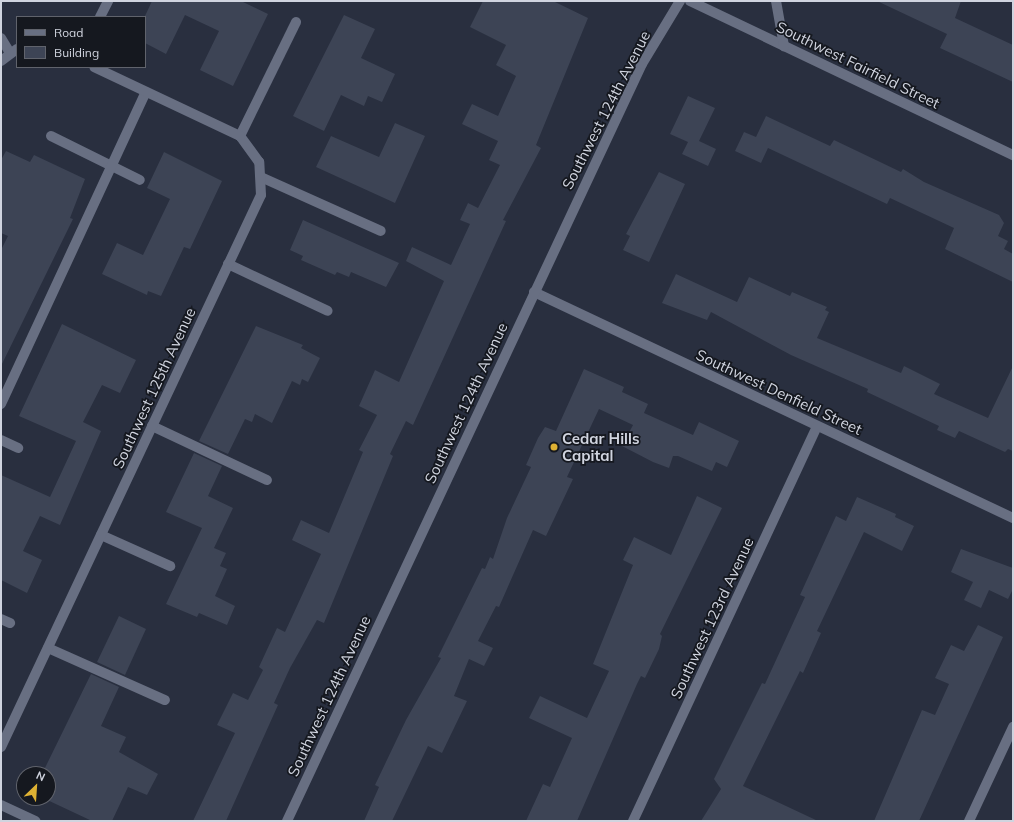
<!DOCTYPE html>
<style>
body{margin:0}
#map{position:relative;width:1014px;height:822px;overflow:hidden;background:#292f3f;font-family:Mulish,sans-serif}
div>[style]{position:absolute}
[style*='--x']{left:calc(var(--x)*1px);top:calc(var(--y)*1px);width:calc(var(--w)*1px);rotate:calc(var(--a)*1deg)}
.building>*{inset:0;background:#3d4455}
.minor>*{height:10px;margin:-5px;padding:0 5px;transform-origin:5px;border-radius:5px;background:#686f82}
.dots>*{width:11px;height:11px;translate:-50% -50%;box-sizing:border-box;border:2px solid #15181f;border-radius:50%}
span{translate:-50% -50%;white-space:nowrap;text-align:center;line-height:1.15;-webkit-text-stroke:3.5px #15181f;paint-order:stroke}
.street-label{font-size:15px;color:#d0d4df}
.poi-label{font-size:15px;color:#d0d4df;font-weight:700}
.left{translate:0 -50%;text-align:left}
.frame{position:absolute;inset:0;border:2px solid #d0d4df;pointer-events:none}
.legend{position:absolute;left:16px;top:16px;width:130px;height:52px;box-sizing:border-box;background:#15181f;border:1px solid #60636c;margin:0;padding:5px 7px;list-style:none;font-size:12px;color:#d0d4df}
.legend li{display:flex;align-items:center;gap:8px;height:20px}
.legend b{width:20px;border:1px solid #60636c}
.north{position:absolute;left:16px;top:766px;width:40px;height:40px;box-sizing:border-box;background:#15181f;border:1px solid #60636c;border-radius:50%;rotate:25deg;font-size:11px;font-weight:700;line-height:16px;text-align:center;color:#d0d4df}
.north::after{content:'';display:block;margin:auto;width:14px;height:18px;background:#deb133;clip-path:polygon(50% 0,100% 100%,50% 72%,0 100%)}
</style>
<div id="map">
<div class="building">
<div style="clip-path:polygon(152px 1px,241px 1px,268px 14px,233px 86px,200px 70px,219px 31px,185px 15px,166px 54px,145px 43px,145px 16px)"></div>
<div style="clip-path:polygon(483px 1px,553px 1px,588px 18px,536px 145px,541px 148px,503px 220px,506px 221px,413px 425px,406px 421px,390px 454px,393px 456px,324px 623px,317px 620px,290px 668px,274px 703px,278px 705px,226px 821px,193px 821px,235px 733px,217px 725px,233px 693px,248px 700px,263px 670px,259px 667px,277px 628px,285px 632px,321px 554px,292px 540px,301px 520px,329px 533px,363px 452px,359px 450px,377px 415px,359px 406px,375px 370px,399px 382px,444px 281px,406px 261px,412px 247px,451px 265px,470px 224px,460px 220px,468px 203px,478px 208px,500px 165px,489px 160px,498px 141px,462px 124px,472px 104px,498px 116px,516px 76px,496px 65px,506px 45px,470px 27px)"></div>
<div style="clip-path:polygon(877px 1px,961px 1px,955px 18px,1013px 45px,1013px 82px,940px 48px,947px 34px)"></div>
<div style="clip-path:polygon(344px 15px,375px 29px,361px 58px,395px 74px,382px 102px,368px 96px,364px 106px,341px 95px,324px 131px,293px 116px)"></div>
<div style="clip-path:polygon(688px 96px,715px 108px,699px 141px,716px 149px,708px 166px,682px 154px,688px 142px,670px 134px)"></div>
<div style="clip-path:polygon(766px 116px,830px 146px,834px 140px,901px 172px,903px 169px,924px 182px,999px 215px,1004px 223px,998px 236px,1008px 241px,1004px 249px,1013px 254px,1013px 282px,945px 249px,954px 228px,890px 198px,887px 204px,768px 148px,761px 163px,735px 151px,744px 132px,756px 137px)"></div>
<div style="clip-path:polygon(395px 123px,425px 136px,395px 203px,316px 167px,331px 136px,379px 157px)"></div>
<div style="clip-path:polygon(6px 151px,30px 162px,34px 155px,85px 179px,70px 218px,73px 219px,1px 366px,1px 250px,8px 236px,1px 233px,1px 160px)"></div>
<div style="clip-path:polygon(164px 152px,222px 181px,190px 249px,184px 247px,161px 296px,148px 291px,147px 295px,102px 274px,117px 243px,143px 255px,170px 199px,147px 188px)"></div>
<div style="clip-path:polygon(659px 172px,685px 184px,649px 262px,623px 250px,630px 236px,626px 234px)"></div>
<div style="clip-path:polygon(303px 220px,399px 263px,386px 287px,351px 272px,349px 277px,337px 272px,335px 275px,301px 260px,303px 256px,290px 250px)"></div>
<div style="clip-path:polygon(676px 274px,737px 302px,749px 277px,790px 296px,792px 292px,827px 307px,825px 310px,829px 312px,817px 338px,901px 373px,904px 366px,940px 384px,934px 394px,988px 418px,1013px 366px,1013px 451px,1008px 449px,1005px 452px,959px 431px,955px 438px,937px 430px,939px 426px,867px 392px,868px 389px,791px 355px,711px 312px,707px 320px,662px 303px)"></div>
<div style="clip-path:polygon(62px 324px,136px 360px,120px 393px,102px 385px,83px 422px,101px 431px,60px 525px,40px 516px,23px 551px,42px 560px,27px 593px,1px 580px,1px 475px,50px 497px,76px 441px,19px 416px)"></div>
<div style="clip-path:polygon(256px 326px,303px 345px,301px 348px,320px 358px,308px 382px,302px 379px,300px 385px,292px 381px,272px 423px,255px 414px,252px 422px,245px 419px,228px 454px,199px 441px)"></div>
<div style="clip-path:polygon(584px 369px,624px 387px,622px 392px,648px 404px,644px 413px,693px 435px,699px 422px,739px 441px,727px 467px,716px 462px,712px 471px,678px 456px,673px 456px,669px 468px,653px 462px,622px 446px,633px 425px,599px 409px,567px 477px,573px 479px,546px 536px,533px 530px,499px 607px,496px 606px,478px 641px,493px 648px,484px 666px,469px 659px,454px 696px,467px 701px,442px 753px,428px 746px,392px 821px,364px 821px,379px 787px,375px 785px,406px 720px,441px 658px,438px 657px,482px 568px,485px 569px,490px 557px,493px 559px,507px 518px,531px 467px,526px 465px,538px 438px,545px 427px,556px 431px)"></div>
<div style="clip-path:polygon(194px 453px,222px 466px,208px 496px,233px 508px,214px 548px,226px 553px,220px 566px,227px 569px,215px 596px,235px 606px,227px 625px,199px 613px,197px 617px,166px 604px,202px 528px,166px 512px)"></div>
<div style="clip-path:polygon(697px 496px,722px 508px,660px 634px,662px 636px,659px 649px,645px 678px,641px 676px,637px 684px,577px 821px,526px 821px,543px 784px,550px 787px,572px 738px,529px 718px,540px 696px,587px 718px,609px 671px,593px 664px,633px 565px,623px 560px,634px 537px,671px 555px)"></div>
<div style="clip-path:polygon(857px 497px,896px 514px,895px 517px,914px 526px,902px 551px,864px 532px,817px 631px,821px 633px,803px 673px,800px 671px,743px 786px,818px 821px,701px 821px,721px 789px,714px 779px,762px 683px,765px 684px,805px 597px,800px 595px,836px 516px,846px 521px)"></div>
<div style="clip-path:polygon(961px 549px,1013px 568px,1013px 589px,1008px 599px,989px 590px,981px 608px,964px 600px,973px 582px,951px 572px)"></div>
<div style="clip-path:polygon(119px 616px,146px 629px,125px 675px,97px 662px)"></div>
<div style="clip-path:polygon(978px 625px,1003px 637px,919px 821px,874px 821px,922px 710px,935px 715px,949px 684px,935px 678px,951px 645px,964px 651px)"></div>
<div style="clip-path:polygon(91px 674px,119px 687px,101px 726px,126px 737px,119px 752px,158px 774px,147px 795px,128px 787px,112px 821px,92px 821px,43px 798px,48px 798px,48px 774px,42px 774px)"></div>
</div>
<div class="minor">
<div style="--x:690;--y:1;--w:358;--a:25.5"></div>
<div style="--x:776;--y:1;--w:46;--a:79.9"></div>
<div style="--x:100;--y:17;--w:18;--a:-63"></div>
<div style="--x:1;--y:38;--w:17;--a:59"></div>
<div style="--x:1;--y:61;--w:20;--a:-37"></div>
<div style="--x:51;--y:136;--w:99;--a:26.3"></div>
<div style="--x:240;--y:136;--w:127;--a:-63.8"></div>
<div style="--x:263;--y:178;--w:129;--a:24.2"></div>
<div style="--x:228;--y:264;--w:110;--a:25.2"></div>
<div style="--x:534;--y:292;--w:530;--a:25.26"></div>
<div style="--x:1;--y:404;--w:344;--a:-65.1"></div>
<div style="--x:152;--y:426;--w:127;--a:25.2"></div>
<div style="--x:1;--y:440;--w:19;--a:25"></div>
<div style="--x:101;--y:535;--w:76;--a:24.2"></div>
<div style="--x:1;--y:619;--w:10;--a:24"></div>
<div style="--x:48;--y:648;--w:128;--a:24"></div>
<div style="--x:1;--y:747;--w:610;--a:-64.78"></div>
<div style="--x:261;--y:195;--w:33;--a:-93"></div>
<div style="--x:259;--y:162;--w:32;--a:-126"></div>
<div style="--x:240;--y:136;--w:161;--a:-154.7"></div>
<div style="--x:1;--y:805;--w:38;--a:25"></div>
<div style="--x:287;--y:821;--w:836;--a:-64.88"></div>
<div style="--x:642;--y:64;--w:74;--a:-58.9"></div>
<div style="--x:633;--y:821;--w:435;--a:-65"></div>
<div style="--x:969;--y:821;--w:104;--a:-64.9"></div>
</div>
<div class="dots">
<div style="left:554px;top:447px;background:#deb133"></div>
</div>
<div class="street-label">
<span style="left:858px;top:65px;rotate:26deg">Southwest Fairfield Street</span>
<span style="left:606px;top:110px;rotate:-63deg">Southwest 124th Avenue</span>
<span style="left:154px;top:388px;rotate:-65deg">Southwest 125th Avenue</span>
<span style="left:779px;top:392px;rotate:25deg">Southwest Denfield Street</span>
<span style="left:466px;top:403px;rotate:-65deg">Southwest 124th Avenue</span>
<span style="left:712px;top:618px;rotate:-65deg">Southwest 123rd Avenue</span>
<span style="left:329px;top:696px;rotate:-65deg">Southwest 124th Avenue</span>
</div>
<div class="poi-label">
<span class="left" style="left:562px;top:447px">Cedar Hills<br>Capital</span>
</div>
<div class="frame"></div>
<ul class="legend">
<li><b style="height:5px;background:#686f82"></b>Road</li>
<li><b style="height:11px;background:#3d4455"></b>Building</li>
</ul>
<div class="north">N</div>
</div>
